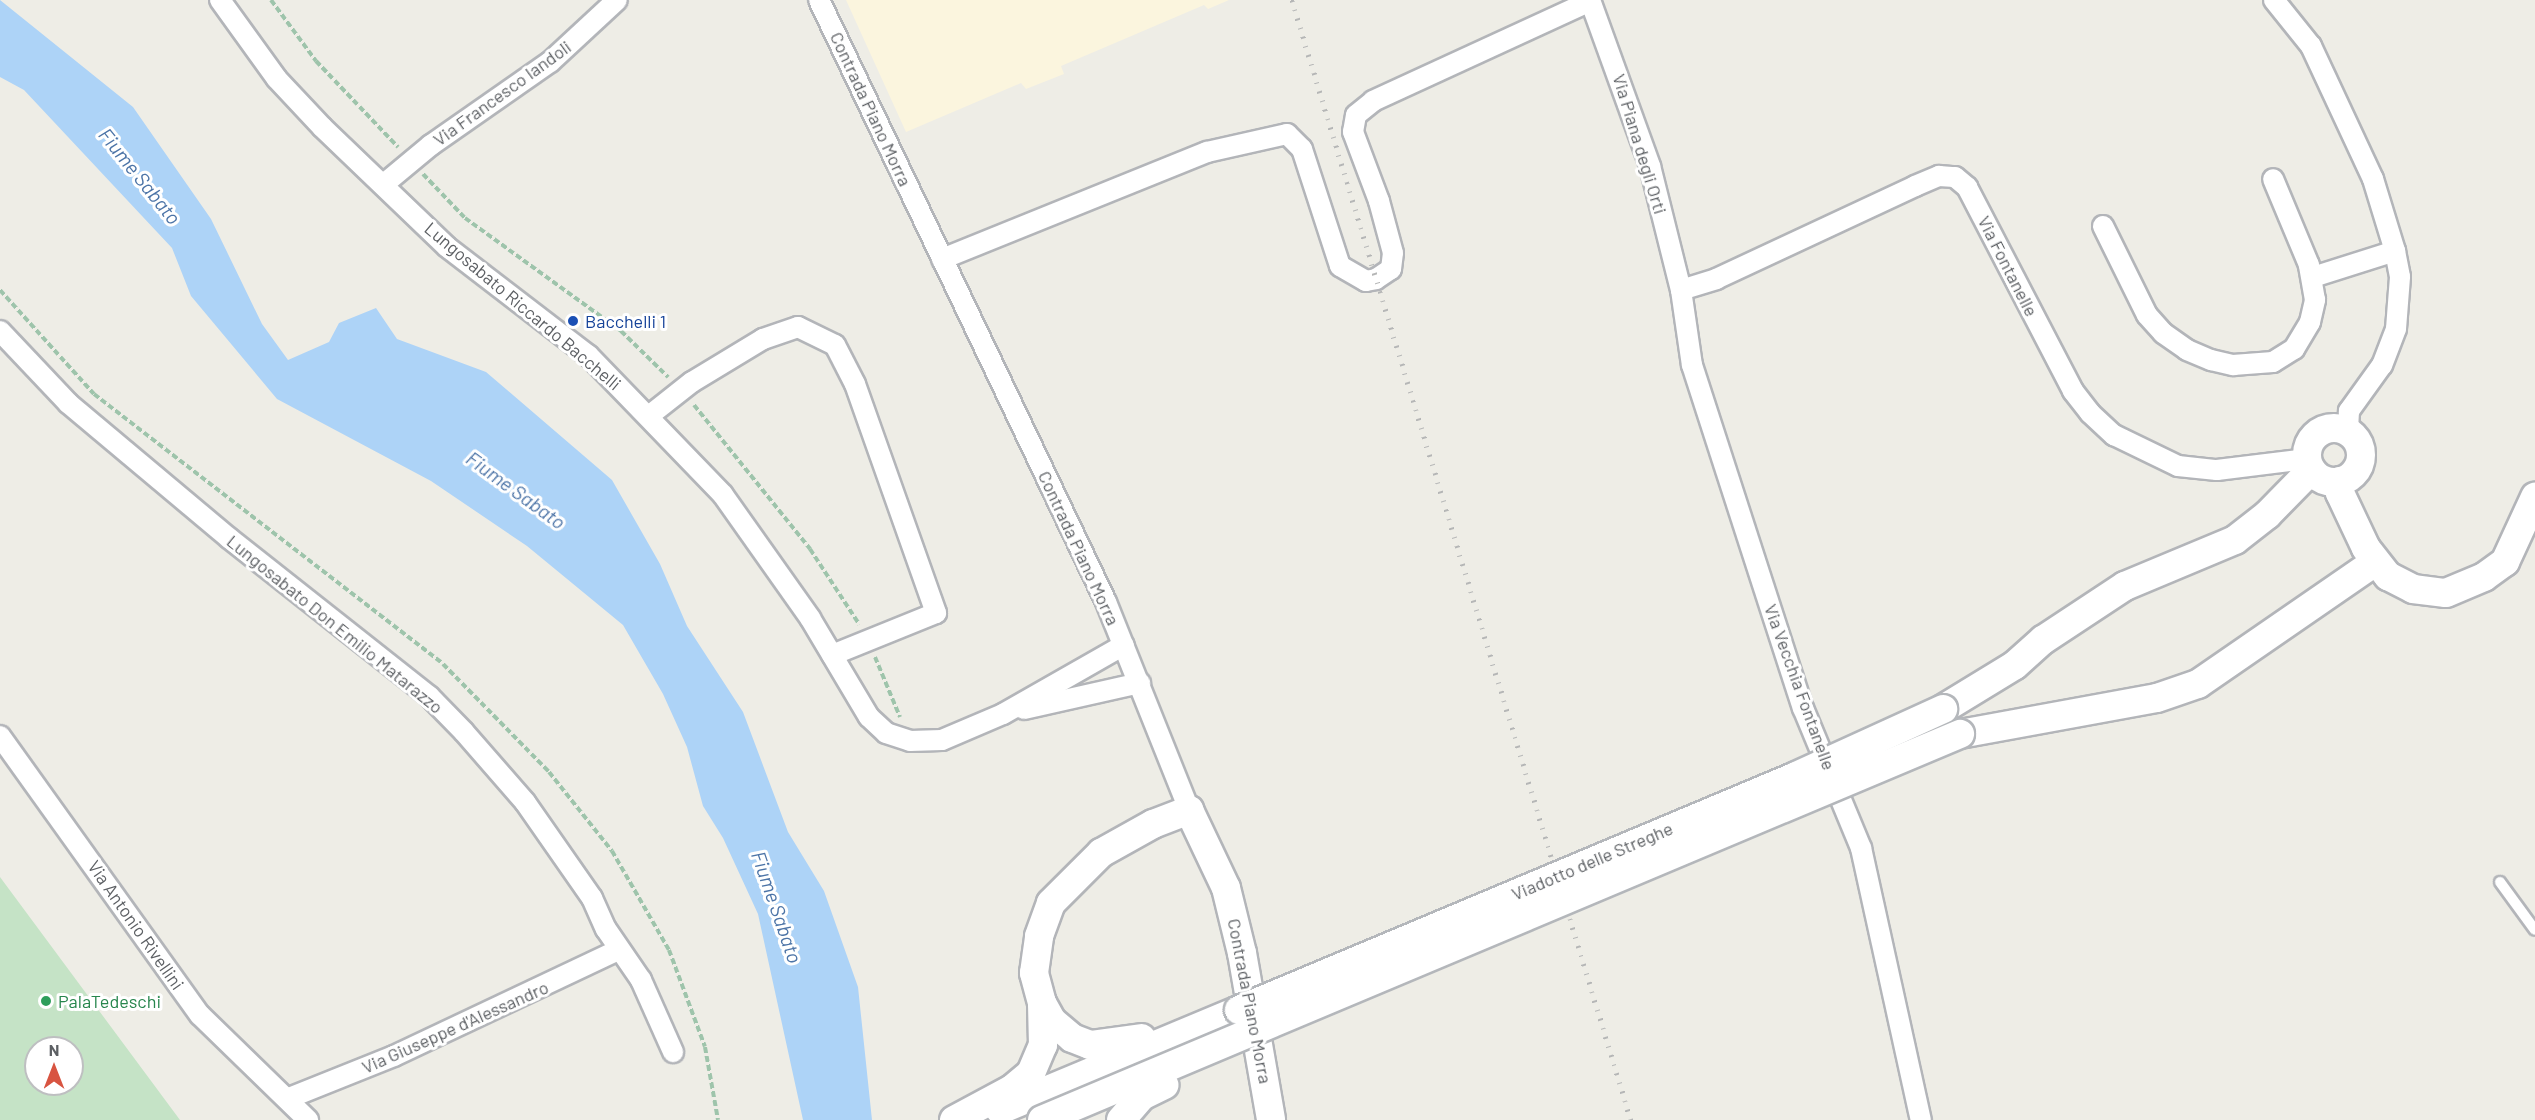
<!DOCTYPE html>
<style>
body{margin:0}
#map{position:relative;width:2535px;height:1120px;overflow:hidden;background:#eeede6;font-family:Barlow,sans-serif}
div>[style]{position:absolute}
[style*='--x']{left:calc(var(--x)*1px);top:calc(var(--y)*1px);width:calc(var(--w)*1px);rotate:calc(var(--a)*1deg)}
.commercial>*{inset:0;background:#fbf5de}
.green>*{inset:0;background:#c5e3c6}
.water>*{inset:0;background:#add3f7}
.path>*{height:4px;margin-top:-2px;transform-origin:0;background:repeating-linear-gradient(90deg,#9ec4ab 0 6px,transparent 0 9px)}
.roads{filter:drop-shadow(2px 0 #b3b5b9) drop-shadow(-2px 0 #b3b5b9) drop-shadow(0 2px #b3b5b9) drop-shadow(0 -2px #b3b5b9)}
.lane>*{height:10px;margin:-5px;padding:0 5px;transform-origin:5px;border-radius:5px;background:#fff}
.street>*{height:20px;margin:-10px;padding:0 10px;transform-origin:10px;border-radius:10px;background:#fff}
.secondary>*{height:28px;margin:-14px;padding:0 14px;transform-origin:14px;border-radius:14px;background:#fff}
.secondary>.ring{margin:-14px;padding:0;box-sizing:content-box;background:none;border:28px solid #fff;border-radius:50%}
.rail>*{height:4.5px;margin-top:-2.25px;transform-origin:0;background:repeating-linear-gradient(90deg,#b5b6b6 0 1.5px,transparent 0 9.5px)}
.bridges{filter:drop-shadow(2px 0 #b4b7bb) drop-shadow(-2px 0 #b4b7bb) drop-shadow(0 2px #b4b7bb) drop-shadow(0 -2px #b4b7bb)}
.secondary-bridge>*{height:28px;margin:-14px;padding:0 14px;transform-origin:14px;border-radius:14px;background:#fff}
.dots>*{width:16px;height:16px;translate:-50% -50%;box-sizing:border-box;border:3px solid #fff;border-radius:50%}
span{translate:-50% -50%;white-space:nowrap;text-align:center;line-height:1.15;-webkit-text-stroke:6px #fff;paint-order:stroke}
.street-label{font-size:18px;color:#5d6064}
.transit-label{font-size:18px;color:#164399}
.left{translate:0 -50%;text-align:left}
.leisure-label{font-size:18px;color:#27864d}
.water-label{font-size:20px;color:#4c74a7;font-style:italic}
.north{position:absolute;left:24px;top:1036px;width:60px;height:60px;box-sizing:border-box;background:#fff;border:2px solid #bebfc1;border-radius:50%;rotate:0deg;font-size:16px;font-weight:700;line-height:24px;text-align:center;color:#5d6064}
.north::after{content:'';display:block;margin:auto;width:21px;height:27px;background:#d85441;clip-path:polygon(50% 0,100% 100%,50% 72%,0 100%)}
</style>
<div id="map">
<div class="commercial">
<div style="clip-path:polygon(846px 0,1229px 0,1208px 9px,1204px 5px,1061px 66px,1064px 74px,1026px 89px,1021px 83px,906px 132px)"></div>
</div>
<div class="green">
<div style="clip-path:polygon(evenodd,0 877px,97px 1008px,180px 1120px,0 1120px,0 877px,36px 1048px,72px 1048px,72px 1084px,36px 1084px,36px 1048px)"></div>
</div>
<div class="water">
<div style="clip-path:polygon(0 0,133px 107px,211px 219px,262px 324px,288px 360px,329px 342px,339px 323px,376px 308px,397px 339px,486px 372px,612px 480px,660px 564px,687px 626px,743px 712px,788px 832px,824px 891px,858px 987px,872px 1120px,803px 1120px,758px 914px,723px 838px,703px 806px,687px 747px,663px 694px,623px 625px,527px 546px,431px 481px,277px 399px,191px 296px,172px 248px,24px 90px,0 77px)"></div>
</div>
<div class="path">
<div style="--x:271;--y:0;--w:76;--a:53.6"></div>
<div style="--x:316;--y:61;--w:119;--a:46.4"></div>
<div style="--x:423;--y:174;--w:61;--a:46.3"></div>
<div style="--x:465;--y:218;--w:193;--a:35.9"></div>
<div style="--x:621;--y:331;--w:66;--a:44.4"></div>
<div style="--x:0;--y:290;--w:140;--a:47.9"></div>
<div style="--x:94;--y:394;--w:441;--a:37.7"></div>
<div style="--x:443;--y:664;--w:151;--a:45.5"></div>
<div style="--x:549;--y:772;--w:101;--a:51.4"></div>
<div style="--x:612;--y:851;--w:114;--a:60.1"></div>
<div style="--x:669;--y:950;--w:103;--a:69.6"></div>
<div style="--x:705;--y:1047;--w:74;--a:79.9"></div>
<div style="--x:694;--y:405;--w:185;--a:51.1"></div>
<div style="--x:810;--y:549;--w:90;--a:56.8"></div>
<div style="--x:875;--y:657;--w:65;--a:67.4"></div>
</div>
<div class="roads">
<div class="lane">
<div style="--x:2500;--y:882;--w:59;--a:53.9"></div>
</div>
<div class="street">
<div style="--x:220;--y:0;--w:97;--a:54.2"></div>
<div style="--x:277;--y:79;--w:66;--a:46.8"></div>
<div style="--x:322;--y:127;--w:173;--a:43.8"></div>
<div style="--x:447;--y:247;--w:178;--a:37.5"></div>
<div style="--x:588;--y:355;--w:194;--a:46"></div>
<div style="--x:723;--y:495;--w:151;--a:54.7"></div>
<div style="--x:810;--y:618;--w:115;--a:59.2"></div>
<div style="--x:869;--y:717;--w:23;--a:43"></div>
<div style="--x:886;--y:733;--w:25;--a:18"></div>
<div style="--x:910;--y:741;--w:32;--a:-2"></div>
<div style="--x:942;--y:740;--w:66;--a:-23.1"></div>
<div style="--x:1003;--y:714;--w:139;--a:-29.7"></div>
<div style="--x:819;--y:0;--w:667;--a:64.51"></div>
<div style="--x:1106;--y:602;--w:224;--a:68.2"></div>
<div style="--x:1590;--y:0;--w:177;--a:70.1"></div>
<div style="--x:1650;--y:166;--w:128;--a:76"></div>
<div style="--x:1681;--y:290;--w:76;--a:81.7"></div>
<div style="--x:1692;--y:365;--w:361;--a:72.1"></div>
<div style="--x:1803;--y:708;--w:152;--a:67.5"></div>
<div style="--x:1861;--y:848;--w:279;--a:77.6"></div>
<div style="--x:2274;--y:0;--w:59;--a:51.2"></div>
<div style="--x:2311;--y:46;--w:147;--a:65"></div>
<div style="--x:2373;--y:179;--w:75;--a:73"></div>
<div style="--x:2395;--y:251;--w:26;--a:79"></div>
<div style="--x:2400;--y:277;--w:52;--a:94.4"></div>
<div style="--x:2396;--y:329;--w:39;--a:111"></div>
<div style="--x:2382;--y:365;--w:57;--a:125.7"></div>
<div style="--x:2349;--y:411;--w:21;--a:93"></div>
<div style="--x:384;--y:184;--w:61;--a:-39.7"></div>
<div style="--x:431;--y:145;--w:145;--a:-34.9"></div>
<div style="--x:550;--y:62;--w:91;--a:-42.8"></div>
<div style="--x:2103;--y:226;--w:99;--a:63.7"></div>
<div style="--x:2147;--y:315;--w:24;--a:48"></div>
<div style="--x:2163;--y:333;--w:29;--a:35"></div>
<div style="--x:2187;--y:350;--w:26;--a:23"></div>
<div style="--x:2211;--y:360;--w:23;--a:13"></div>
<div style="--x:2233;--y:365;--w:40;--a:-4.3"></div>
<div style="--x:2273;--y:362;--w:25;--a:-32"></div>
<div style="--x:2294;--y:349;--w:31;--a:-59"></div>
<div style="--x:2310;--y:322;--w:23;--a:-77"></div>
<div style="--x:2315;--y:300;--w:36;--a:-100"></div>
<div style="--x:2309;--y:265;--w:93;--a:-112.7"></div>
<div style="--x:942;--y:259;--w:286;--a:-22"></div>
<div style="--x:1207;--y:152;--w:82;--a:-12.7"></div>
<div style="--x:1287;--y:134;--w:21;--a:45"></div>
<div style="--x:1302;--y:149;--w:123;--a:72"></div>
<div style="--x:1340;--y:266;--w:30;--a:30"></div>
<div style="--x:1366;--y:281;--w:10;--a:-11"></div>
<div style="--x:1376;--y:279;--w:18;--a:-34"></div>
<div style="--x:1391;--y:269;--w:16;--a:-83"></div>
<div style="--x:1393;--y:253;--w:54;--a:-105.1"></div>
<div style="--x:1379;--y:201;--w:74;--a:-110.6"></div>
<div style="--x:1353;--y:132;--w:17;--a:-80"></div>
<div style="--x:1356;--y:115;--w:22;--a:-39"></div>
<div style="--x:1373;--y:101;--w:239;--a:-24.7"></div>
<div style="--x:2313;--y:277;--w:86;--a:-17.6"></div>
<div style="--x:1681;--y:290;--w:37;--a:-17"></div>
<div style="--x:1716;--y:279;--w:220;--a:-25"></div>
<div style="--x:1915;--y:186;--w:26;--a:-23"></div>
<div style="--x:1939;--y:176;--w:16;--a:4"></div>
<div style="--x:1955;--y:177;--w:16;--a:40"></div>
<div style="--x:1967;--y:187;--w:230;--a:62.5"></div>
<div style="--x:2073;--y:391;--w:28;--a:52"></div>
<div style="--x:2090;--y:413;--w:33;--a:43"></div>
<div style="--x:2114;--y:435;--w:71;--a:25.8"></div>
<div style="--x:2178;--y:466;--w:39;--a:6"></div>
<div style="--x:2217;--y:470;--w:91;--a:-7"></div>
<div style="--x:0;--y:331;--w:99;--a:46.6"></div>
<div style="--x:68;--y:403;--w:210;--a:40"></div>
<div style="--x:229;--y:538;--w:255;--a:38.3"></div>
<div style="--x:429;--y:696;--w:50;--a:45.8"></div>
<div style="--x:464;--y:732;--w:93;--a:48.9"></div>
<div style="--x:525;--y:802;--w:117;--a:55.1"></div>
<div style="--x:592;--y:898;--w:34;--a:66"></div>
<div style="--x:606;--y:929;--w:62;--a:55.5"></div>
<div style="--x:641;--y:980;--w:79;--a:66"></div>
<div style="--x:650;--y:415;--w:53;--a:-38.2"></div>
<div style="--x:692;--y:382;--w:83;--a:-31.2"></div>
<div style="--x:763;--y:339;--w:37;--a:-19"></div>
<div style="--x:798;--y:327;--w:41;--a:25.9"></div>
<div style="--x:835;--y:345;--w:44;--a:62.9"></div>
<div style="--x:855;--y:384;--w:243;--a:70.5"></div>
<div style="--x:936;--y:613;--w:112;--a:158"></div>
<div style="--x:1024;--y:709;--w:119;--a:-12.6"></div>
<div style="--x:0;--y:736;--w:343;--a:54.4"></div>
<div style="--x:200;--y:1015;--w:151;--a:44.2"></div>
<div style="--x:289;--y:1098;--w:113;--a:-21.8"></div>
<div style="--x:394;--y:1056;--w:248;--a:-25.3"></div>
</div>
<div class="secondary">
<div class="ring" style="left:2307px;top:428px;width:26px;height:26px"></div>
<div style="--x:2340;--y:481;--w:12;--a:90"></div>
<div style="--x:2340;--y:493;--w:61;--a:64.7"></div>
<div style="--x:2366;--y:548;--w:36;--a:52"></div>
<div style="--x:2388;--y:576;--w:28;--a:27"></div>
<div style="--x:2413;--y:589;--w:33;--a:7"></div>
<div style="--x:2446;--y:593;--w:41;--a:-22.8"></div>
<div style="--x:2484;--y:577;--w:26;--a:-36"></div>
<div style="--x:2505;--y:562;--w:72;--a:-65.2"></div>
<div style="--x:1943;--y:709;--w:84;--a:-31.4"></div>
<div style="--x:2015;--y:665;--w:38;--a:-42"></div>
<div style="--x:2043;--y:640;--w:98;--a:-33.4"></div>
<div style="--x:2125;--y:586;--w:119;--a:-22.7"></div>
<div style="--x:2235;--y:540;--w:41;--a:-38"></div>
<div style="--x:2267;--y:515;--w:63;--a:-45.6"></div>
<div style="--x:1960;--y:734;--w:200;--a:-10.4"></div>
<div style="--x:2157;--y:698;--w:43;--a:-18.9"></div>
<div style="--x:2198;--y:684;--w:215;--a:-34.6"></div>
<div style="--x:1042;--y:1003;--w:21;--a:61"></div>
<div style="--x:1052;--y:1021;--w:26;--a:40"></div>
<div style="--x:1072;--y:1038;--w:19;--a:21"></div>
<div style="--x:1090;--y:1045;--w:52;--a:-7.7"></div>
<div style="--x:1000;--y:1110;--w:259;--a:-22.7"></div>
<div style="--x:954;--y:1120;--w:66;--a:-28.1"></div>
<div style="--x:1012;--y:1089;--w:25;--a:-40"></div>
<div style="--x:1031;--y:1073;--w:30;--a:-67"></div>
<div style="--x:1043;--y:1045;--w:42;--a:-91.4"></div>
<div style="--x:1042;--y:1003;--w:31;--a:-105"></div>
<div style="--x:1034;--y:973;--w:37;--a:-82"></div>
<div style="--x:1039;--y:936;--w:35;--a:-70"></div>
<div style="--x:1051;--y:903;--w:71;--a:-45"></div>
<div style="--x:1101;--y:853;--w:60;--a:-29.1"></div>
<div style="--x:1153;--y:824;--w:39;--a:-21"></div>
<div style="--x:1189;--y:810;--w:86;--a:64.6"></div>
<div style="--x:1226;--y:888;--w:67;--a:76.2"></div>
<div style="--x:1242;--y:953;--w:169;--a:80.1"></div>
</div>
</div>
<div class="rail">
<div style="--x:1292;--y:0;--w:1170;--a:73.16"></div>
</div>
<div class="bridges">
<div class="secondary-bridge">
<div style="--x:1239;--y:1010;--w:602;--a:-22.77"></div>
<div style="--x:1794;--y:777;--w:164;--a:-24.5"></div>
<div style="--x:1042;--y:1120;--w:996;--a:-22.81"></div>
<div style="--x:1121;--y:1120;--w:32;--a:-49"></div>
<div style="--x:1142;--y:1096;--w:25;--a:-26"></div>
</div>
</div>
<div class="dots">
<div style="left:573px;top:321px;background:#1a4fb4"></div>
<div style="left:46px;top:1001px;background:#2e9e5b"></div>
</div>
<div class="street-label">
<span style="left:502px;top:93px;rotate:-36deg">Via Francesco Iandoli</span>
<span style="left:871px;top:109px;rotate:65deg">Contrada Piano Morra</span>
<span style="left:1640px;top:144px;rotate:73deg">Via Piana degli Orti</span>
<span style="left:2008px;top:266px;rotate:63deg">Via Fontanelle</span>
<span style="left:523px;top:306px;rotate:40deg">Lungosabato Riccardo Bacchelli</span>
<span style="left:1079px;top:548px;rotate:65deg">Contrada Piano Morra</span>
<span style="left:335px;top:624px;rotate:39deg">Lungosabato Don Emilio Matarazzo</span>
<span style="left:1800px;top:687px;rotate:70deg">Via Vecchia Fontanelle</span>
<span style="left:1592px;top:861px;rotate:-23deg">Viadotto delle Streghe</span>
<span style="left:136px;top:925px;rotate:55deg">Via Antonio Rivellini</span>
<span style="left:1250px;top:1001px;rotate:79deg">Contrada Piano Morra</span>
<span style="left:455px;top:1027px;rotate:-24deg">Via Giuseppe d'Alessandro</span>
</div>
<div class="transit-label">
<span class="left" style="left:585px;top:321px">Bacchelli 1</span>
</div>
<div class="leisure-label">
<span class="left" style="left:58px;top:1001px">PalaTedeschi</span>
</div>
<div class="water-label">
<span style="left:140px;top:176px;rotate:51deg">Fiume Sabato</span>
<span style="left:516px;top:490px;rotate:36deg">Fiume Sabato</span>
<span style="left:777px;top:907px;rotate:71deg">Fiume Sabato</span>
</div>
<div class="north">N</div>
</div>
